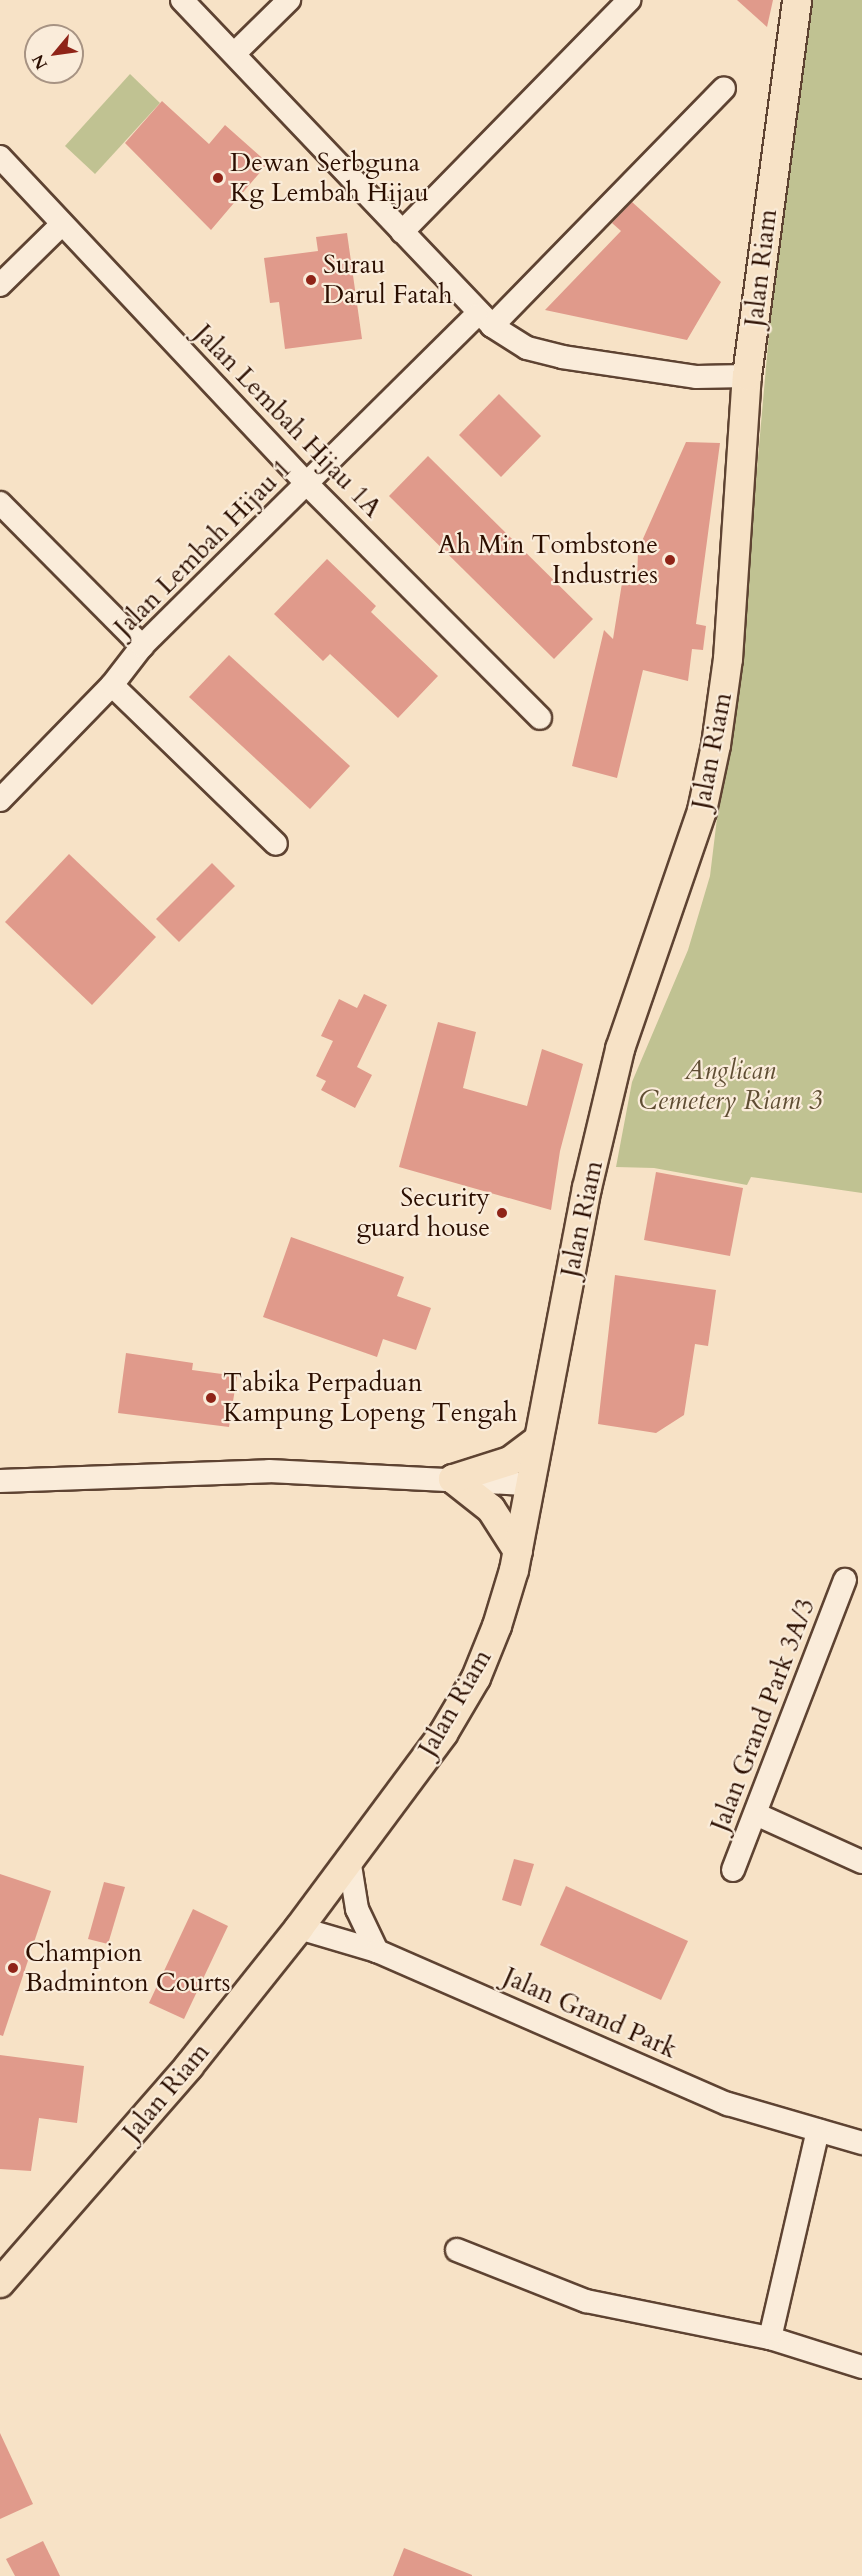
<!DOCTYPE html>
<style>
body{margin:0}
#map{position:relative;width:862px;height:2576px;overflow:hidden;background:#f7e2c6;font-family:Cardo,serif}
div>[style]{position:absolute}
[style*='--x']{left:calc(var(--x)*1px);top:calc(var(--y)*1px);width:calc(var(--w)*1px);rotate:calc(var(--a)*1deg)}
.green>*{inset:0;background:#c0c292}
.building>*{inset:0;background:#e09a8b}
.roads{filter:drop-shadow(2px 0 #5e4332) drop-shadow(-2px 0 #5e4332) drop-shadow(0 2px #5e4332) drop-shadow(0 -2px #5e4332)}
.minor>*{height:22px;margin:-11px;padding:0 11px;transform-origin:11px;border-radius:11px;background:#faecda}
.major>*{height:28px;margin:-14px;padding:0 14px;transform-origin:14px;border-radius:14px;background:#f7e2c6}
.dots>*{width:16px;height:16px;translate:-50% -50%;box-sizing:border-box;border:3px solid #faecda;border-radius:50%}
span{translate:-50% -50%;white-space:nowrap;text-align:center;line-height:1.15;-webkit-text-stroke:4.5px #faecda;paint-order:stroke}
.poi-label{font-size:26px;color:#2b0e00}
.left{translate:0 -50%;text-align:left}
.right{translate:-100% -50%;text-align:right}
.street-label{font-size:26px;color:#2b0e00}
.park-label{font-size:26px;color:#5f4d33;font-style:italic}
.north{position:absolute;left:24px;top:24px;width:60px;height:60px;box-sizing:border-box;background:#faecda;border:2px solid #a79383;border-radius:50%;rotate:241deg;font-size:16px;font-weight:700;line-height:24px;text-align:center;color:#2b0e00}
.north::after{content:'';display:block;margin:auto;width:21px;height:27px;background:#8f2418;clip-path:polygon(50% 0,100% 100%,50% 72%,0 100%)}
</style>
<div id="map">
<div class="green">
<div style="clip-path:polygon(813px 0,862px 0,862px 1193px,751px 1177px,747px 1185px,654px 1168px,616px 1167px,632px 1082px,688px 950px,710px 876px,751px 537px,783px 174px)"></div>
<div style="clip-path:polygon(130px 74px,160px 103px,95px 174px,65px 146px)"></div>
</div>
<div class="building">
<div style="clip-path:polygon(737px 0,773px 0,767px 27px)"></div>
<div style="clip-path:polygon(162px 101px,209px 144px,225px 125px,268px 163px,211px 230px,125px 143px)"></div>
<div style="clip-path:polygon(632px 202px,721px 282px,687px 340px,545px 310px,621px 231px,612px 223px)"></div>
<div style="clip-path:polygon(347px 233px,362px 339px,285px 349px,279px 302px,270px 303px,264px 258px,318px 251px,316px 237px)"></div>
<div style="clip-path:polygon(499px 394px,541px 436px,501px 477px,459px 435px)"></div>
<div style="clip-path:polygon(686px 442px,720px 443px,696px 624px,706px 626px,703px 650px,692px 649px,688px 681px,643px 670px,617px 778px,572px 766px,604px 630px,613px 639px,622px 583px,637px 584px,638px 550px)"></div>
<div style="clip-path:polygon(428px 456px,593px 619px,554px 659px,389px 496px)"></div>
<div style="clip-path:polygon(327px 559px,376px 606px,371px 612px,438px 676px,398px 718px,330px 654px,323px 661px,274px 614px)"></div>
<div style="clip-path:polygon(229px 655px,350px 766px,310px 809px,189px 697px)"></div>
<div style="clip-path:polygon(69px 854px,156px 937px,92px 1005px,5px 922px)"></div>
<div style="clip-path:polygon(212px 863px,235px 886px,179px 942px,156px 919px)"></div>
<div style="clip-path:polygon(364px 994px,387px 1005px,357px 1067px,372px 1075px,355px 1108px,321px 1090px,326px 1081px,316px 1076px,333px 1041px,321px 1036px,339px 999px,357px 1008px)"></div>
<div style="clip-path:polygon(438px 1022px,476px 1032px,463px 1088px,527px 1106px,542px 1049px,583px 1064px,560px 1151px,551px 1210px,399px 1167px)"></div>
<div style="clip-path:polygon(656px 1172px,743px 1188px,730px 1256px,644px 1240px)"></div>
<div style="clip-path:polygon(291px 1237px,404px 1277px,397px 1296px,431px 1308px,416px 1350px,383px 1339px,377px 1357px,263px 1317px)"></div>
<div style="clip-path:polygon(615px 1275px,716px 1290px,708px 1346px,695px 1344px,684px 1415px,656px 1433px,598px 1424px)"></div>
<div style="clip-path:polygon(126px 1353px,193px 1363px,192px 1370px,237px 1376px,229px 1427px,118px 1413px)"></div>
<div style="clip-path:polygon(514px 1859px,534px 1864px,521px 1906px,502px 1900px)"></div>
<div style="clip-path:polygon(0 1874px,51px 1891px,3px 2036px,0 2035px)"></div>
<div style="clip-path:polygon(104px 1882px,125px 1887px,108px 1944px,88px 1939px)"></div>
<div style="clip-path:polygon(566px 1886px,688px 1941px,661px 2000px,540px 1945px)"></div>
<div style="clip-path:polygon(193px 1909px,228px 1926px,184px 2019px,149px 2003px)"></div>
<div style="clip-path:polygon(0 2055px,84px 2066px,77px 2123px,39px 2118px,31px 2171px,0 2169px)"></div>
<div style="clip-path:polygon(0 2433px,33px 2504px,0 2519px)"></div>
<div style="clip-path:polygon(43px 2541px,60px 2576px,15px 2576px,6px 2559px)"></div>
<div style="clip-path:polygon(404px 2548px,472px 2575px,472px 2576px,393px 2576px)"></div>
</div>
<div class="roads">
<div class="minor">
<div style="--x:182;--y:0;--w:450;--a:46.4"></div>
<div style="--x:492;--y:326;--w:41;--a:32.2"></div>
<div style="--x:527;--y:348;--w:36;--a:14"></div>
<div style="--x:562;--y:357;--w:135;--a:8.5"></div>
<div style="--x:696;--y:377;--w:51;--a:-1.1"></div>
<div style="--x:235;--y:53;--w:76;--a:-44.5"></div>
<div style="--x:0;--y:157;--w:449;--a:46.8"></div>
<div style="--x:307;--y:484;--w:330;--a:45.1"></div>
<div style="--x:402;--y:232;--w:325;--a:-45.6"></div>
<div style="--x:0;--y:285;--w:86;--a:-44.5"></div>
<div style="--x:492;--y:326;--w:332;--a:-45.7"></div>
<div style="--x:0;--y:503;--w:202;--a:45.2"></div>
<div style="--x:112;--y:685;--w:228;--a:44.1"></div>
<div style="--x:0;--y:800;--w:161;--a:-45.8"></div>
<div style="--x:112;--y:685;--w:49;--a:-52.4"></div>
<div style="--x:142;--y:646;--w:470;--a:-44.7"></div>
<div style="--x:0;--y:1481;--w:269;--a:-2.1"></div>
<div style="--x:269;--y:1471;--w:260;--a:2.9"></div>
<div style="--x:758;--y:1815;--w:114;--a:24.3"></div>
<div style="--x:349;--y:1859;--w:51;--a:80.9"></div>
<div style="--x:357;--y:1909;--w:47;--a:64.5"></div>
<div style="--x:733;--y:1870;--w:311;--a:-68.9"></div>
<div style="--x:299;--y:1928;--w:81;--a:16.4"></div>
<div style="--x:377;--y:1951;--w:383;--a:23.6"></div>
<div style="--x:728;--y:2104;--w:140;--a:16.2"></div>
<div style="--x:457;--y:2250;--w:139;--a:21.6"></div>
<div style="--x:586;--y:2301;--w:188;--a:11.4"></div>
<div style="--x:770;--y:2338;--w:96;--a:17.5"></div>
<div style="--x:770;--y:2338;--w:213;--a:-77"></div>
</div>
<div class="major">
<div style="--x:453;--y:1479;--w:48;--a:38.3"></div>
<div style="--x:491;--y:1509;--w:50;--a:57.3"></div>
<div style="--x:453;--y:1479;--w:60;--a:-17.5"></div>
<div style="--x:510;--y:1461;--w:35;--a:-37"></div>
<div style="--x:0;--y:2283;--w:288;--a:-48.9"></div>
<div style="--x:189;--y:2066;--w:176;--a:-51.4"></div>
<div style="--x:299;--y:1928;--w:242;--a:-53.4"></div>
<div style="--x:443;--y:1734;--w:65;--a:-59.5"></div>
<div style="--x:476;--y:1678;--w:56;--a:-68"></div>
<div style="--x:497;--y:1626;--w:59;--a:-73.1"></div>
<div style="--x:514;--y:1570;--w:389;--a:-79.2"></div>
<div style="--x:587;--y:1188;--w:143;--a:-76.6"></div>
<div style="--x:620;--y:1049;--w:252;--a:-71"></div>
<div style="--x:702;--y:811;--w:67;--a:-78"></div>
<div style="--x:716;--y:745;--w:87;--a:-82.1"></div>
<div style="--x:728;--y:659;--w:284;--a:-86.2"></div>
<div style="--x:747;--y:376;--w:379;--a:-82.4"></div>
</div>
</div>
<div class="dots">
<div style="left:218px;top:178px;background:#8f2418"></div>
<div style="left:311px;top:280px;background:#8f2418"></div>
<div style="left:670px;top:560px;background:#8f2418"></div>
<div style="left:502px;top:1213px;background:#8f2418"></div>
<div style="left:211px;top:1398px;background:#8f2418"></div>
<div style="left:13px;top:1968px;background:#8f2418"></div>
</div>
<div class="poi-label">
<span class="left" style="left:230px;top:178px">Dewan Serbguna<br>Kg Lembah Hijau</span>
<span class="left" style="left:323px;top:280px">Surau<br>Darul Fatah</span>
<span class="right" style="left:658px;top:560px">Ah Min Tombstone<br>Industries</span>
<span class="right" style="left:490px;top:1213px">Security<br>guard house</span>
<span class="left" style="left:223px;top:1398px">Tabika Perpaduan<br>Kampung Lopeng Tengah</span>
<span class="left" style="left:25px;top:1968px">Champion<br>Badminton Courts</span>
</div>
<div class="street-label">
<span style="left:761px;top:268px;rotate:-83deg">Jalan Riam</span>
<span style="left:288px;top:421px;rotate:46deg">Jalan Lembah Hijau 1A</span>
<span style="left:203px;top:548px;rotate:-45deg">Jalan Lembah Hijau 1</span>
<span style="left:712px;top:751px;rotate:-79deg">Jalan Riam</span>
<span style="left:582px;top:1219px;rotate:-78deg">Jalan Riam</span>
<span style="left:455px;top:1703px;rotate:-60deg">Jalan Riam</span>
<span style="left:763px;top:1715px;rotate:-69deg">Jalan Grand Park 3A/3</span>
<span style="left:590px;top:2013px;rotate:24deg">Jalan Grand Park</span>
<span style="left:166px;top:2092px;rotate:-50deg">Jalan Riam</span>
</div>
<div class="park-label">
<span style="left:730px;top:1086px">Anglican<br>Cemetery Riam 3</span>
</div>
<div class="north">N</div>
</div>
